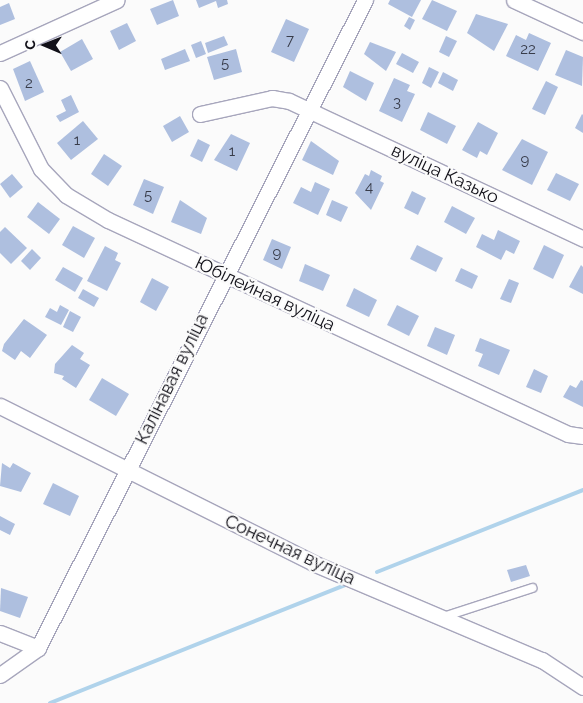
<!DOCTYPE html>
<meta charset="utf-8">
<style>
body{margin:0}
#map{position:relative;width:583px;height:703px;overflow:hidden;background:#fbfbfb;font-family:Raleway,sans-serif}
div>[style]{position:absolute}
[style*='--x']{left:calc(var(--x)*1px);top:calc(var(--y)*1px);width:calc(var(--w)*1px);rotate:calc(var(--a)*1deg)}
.stream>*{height:4px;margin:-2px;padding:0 2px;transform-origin:2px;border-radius:2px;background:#b0d3eb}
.building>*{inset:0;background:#aebfdf}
.roads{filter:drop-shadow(1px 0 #a7a6bc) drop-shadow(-1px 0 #a7a6bc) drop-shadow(0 1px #a7a6bc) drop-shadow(0 -1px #a7a6bc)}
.lane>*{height:8px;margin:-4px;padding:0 4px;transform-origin:4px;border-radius:4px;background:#fff}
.street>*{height:15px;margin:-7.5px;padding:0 7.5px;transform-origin:7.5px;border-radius:7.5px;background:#fff}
span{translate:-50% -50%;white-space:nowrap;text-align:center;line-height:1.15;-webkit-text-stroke:4.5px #fbfbfb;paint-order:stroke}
.number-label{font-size:15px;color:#383c4a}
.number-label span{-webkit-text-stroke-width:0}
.street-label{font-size:18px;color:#111018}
.north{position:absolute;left:20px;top:20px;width:50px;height:50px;-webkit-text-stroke:4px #fbfbfb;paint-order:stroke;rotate:271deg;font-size:14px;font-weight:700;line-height:20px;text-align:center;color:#111018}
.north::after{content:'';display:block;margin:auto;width:18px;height:22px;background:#111018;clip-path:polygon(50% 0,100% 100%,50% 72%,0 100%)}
</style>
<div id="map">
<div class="stream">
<div style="--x:377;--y:572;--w:222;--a:-21.7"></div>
<div style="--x:50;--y:703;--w:323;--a:-21.8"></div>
</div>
<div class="building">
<div style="clip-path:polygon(173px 0,179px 16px,157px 25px,150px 9px)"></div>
<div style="clip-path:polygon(196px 0,227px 0,228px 4px,218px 8px,216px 1px,199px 8px)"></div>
<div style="clip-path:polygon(390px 0,421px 0,412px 17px,388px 4px)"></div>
<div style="clip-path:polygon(432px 0,457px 11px,447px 31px,422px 19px)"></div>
<div style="clip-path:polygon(9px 3px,15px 19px,0 25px,0 7px)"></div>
<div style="clip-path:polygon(476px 14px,508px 24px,494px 51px,467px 33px)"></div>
<div style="clip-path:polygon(409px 17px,415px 20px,410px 30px,404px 26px)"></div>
<div style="clip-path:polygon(286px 19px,309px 29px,294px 62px,271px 52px)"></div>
<div style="clip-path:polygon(127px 23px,136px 41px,119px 50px,110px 31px)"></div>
<div style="clip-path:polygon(529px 33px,551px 43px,538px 71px,506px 56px,516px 35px,526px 40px)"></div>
<div style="clip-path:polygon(224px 36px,228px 45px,208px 53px,205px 43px)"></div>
<div style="clip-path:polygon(446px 36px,457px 41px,449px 57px,439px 52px)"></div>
<div style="clip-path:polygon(82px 39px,93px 59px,71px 71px,60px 52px)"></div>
<div style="clip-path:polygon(201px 41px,206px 54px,196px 58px,191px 45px)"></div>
<div style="clip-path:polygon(370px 42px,396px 52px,386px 71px,364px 54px)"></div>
<div style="clip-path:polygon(185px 49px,190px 61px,165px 70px,161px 59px)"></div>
<div style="clip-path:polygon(236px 49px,242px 72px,214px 80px,207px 57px)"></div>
<div style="clip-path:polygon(566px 50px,583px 57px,582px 86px,555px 75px)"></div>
<div style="clip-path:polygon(402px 53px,419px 62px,413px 73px,396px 64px)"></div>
<div style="clip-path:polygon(30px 61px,44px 92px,25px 101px,13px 69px)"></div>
<div style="clip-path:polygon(429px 67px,439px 72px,431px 88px,422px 83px)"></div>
<div style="clip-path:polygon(350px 71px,374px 83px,366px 101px,343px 87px)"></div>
<div style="clip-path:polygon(443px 72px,458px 80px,453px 91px,438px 83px)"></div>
<div style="clip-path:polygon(394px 78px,410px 85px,407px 91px,415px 94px,402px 122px,379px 111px)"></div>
<div style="clip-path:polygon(546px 81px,558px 87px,545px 115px,532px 109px)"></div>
<div style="clip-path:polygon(71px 95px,79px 112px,60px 122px,56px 116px,66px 111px,61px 100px)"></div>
<div style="clip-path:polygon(428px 112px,456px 126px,447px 144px,420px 130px)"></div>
<div style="clip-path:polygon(582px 114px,583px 115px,583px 133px,575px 128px)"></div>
<div style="clip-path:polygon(180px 116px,189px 132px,172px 142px,163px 126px)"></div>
<div style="clip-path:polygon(83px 121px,98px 139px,71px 160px,57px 143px)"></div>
<div style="clip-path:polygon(478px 122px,498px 133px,487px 155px,480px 151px,477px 158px,462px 150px)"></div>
<div style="clip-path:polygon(231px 134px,250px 143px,237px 171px,214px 160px)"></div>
<div style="clip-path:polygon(198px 139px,210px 145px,202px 162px,190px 156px)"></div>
<div style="clip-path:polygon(522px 139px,548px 152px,532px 185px,502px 170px)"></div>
<div style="clip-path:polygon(311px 141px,339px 161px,333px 175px,302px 160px)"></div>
<div style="clip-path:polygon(104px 154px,122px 166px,108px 186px,91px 174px)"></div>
<div style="clip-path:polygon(371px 170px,382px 176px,380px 181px,384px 183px,371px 210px,355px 193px,365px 174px,369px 176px)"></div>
<div style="clip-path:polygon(556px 173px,579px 184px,570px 201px,547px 190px)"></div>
<div style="clip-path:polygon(12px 174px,23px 187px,10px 198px,0 184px)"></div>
<div style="clip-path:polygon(144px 179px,164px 187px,153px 214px,133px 205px)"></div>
<div style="clip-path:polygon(315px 182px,330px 189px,318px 215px,293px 203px,301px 187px,311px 192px)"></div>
<div style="clip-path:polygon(412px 191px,426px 198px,418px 215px,404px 208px)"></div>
<div style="clip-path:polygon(180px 200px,207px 218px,201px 234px,171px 222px)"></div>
<div style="clip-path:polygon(332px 200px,348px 207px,341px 222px,326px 215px)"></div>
<div style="clip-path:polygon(38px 202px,60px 219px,49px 234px,27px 217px)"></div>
<div style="clip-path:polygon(452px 206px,475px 218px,466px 234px,444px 222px)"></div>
<div style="clip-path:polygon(73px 226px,95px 238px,84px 258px,62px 245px)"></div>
<div style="clip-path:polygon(5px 227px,27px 248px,11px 264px,0 253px,0 232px)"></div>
<div style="clip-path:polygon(498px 230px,520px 241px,514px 254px,506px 250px,501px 260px,476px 247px,482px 234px,494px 240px)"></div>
<div style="clip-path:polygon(272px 239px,291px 247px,282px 269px,263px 260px)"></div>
<div style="clip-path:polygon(417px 245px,443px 258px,436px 272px,410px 259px)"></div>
<div style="clip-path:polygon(544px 245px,564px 255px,553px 279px,533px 269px)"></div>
<div style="clip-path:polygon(105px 246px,118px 253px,115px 260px,121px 263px,107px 291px,87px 281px)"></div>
<div style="clip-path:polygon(32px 249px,41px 258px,30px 270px,21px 261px)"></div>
<div style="clip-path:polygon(305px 264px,330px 275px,323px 291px,299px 281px)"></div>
<div style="clip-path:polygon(581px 265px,583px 267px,583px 294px,569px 287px)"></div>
<div style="clip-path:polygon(63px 267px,83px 278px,75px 292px,55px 280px)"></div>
<div style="clip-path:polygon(461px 268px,478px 276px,472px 289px,455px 281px)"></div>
<div style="clip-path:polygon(152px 278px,169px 287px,156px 311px,140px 302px)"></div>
<div style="clip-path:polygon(509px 279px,519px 283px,511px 303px,500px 299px)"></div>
<div style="clip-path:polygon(354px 288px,377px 300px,369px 317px,346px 306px)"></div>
<div style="clip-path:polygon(83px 289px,99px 298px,94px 307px,78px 298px)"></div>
<div style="clip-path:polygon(60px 305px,69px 310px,61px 325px,45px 317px,50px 308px,57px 312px)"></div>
<div style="clip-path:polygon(397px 305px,419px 316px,409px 336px,387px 325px)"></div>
<div style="clip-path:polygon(70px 311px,81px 317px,73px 332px,63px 327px)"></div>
<div style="clip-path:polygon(24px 319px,47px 335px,30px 358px,21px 351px,15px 360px,2px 351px,4px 344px)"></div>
<div style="clip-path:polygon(435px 327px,455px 335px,447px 355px,427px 346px)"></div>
<div style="clip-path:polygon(480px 338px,510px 350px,499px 375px,478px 366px,483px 354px,475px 351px)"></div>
<div style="clip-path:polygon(72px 345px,84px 353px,80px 359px,90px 365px,76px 388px,62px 379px,64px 376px,54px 373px,55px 364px)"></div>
<div style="clip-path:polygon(534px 369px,548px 376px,541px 393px,526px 387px)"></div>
<div style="clip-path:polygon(102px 378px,129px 394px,116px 416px,89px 400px)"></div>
<div style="clip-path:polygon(581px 380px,583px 381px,583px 407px,563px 397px,570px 385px,576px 388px)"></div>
<div style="clip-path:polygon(2px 463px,10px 468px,13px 463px,31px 473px,21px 492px,0 486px)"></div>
<div style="clip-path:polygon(53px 483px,79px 496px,70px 516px,43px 504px)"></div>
<div style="clip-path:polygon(0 516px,15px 524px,10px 535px,0 530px)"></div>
<div style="clip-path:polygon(526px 565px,530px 576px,511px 582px,507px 570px)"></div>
<div style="clip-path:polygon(1px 588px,28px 597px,20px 618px,0 611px)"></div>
</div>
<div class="roads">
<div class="lane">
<div style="--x:443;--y:617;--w:94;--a:-18"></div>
</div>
<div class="street">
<div style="--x:514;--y:0;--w:76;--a:24.9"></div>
<div style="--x:0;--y:53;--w:128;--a:-24.4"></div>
<div style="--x:0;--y:88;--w:91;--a:63.2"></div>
<div style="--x:41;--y:169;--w:36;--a:46"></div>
<div style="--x:66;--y:195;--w:49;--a:30.8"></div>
<div style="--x:108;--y:220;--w:507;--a:24.95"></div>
<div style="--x:568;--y:434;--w:15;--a:8"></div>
<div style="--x:200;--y:114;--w:74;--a:-12.5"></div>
<div style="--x:272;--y:98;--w:17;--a:10"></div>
<div style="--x:289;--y:101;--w:325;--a:25.1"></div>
<div style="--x:0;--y:406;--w:350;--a:26.6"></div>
<div style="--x:313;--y:563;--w:249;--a:23"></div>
<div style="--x:542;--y:660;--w:49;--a:33.4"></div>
<div style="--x:0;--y:633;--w:41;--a:21.5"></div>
<div style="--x:0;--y:675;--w:47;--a:-35.4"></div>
<div style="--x:38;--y:648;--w:726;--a:-63.22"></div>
</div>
</div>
<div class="number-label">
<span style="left:290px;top:41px">7</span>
<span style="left:528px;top:50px">22</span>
<span style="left:225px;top:64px">5</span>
<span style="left:29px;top:84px">2</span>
<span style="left:397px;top:103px">3</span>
<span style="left:77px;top:141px">1</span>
<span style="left:232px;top:152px">1</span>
<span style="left:525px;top:161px">9</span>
<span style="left:369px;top:188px">4</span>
<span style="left:148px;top:196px">5</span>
<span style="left:277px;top:254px">9</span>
</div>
<div class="street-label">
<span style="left:445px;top:174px;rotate:25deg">вуліца Казько</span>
<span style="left:265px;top:294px;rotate:25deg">Юбілейная вуліца</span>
<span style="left:172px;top:379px;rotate:-64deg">Калінавая вуліца</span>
<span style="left:290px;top:550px;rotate:25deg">Сонечная вуліца</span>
</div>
<div class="north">С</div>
</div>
